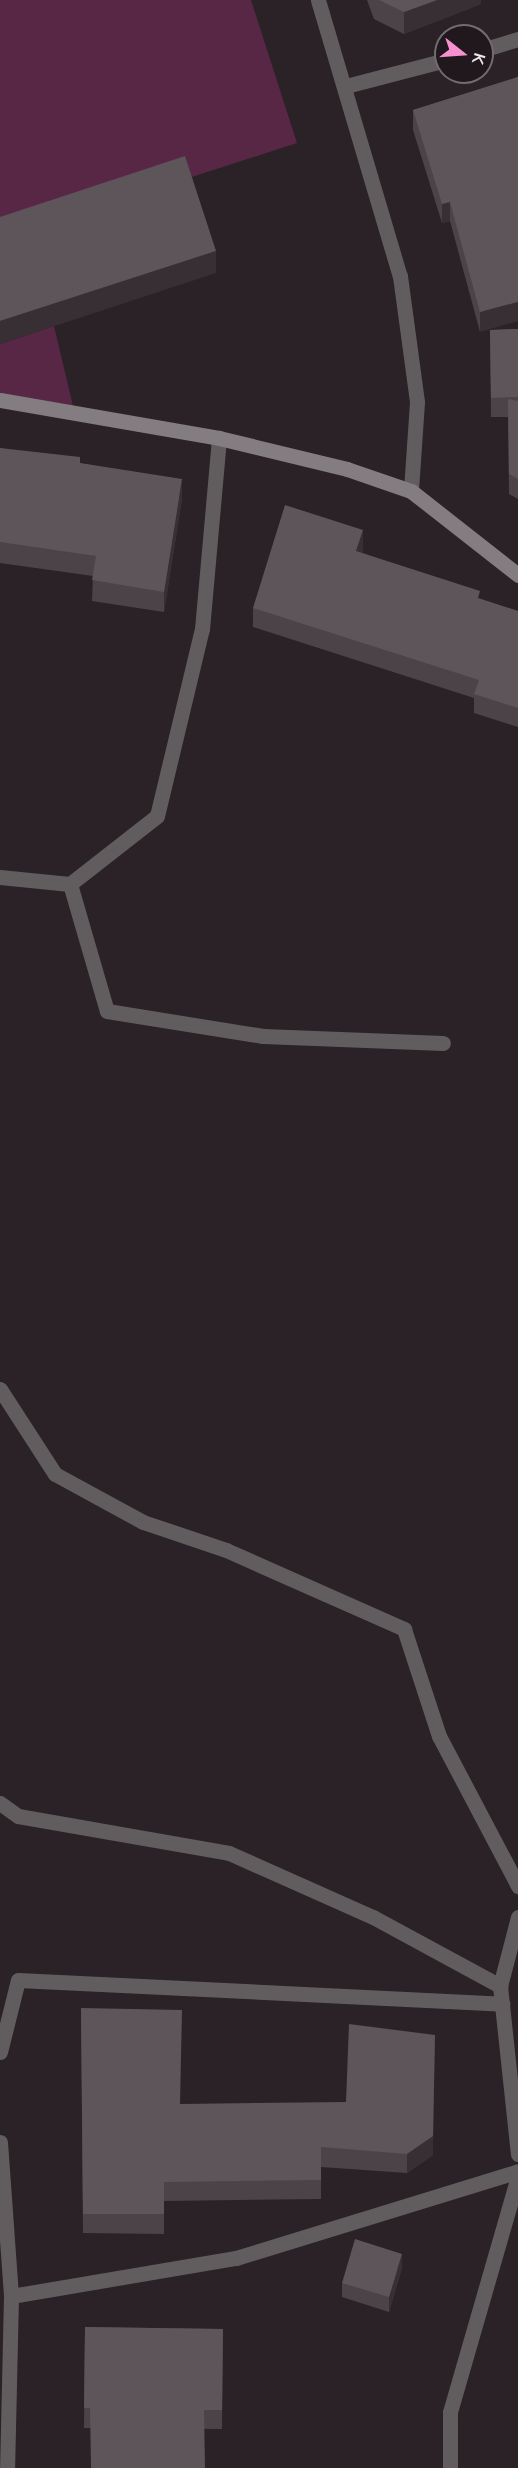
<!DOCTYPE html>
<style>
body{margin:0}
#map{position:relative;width:518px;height:2468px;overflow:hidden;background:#2a2226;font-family:Mulish,sans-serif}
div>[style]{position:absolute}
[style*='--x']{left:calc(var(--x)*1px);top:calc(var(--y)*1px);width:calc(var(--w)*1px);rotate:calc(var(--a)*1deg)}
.green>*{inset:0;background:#572745}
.street>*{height:15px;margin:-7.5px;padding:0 7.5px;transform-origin:7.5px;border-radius:7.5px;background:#615d5f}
.secondary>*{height:15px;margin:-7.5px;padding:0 7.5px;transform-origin:7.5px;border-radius:7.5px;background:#837c80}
.wall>*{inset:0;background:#4c4348}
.shaded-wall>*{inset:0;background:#372f33}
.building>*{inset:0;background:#5d555a}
span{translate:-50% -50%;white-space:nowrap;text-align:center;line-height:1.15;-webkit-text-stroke:5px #20181d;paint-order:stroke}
.north{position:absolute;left:434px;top:24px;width:60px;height:60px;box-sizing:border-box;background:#20181d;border:2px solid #726b6f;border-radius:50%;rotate:107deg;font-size:16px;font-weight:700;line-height:24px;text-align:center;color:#ede7eb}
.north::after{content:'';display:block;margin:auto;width:21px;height:27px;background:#f690d0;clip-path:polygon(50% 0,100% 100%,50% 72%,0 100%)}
</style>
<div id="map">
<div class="green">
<div style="clip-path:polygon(0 0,251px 0,297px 143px,0 239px)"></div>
<div style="clip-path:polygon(54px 326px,74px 410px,0 400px,0 344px)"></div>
</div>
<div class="street">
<div style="--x:318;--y:0;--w:288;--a:73.5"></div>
<div style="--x:400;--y:276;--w:127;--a:82.3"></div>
<div style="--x:417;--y:402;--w:89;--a:93.9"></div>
<div style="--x:482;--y:50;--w:38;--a:-17"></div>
<div style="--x:346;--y:86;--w:103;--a:-14.6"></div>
<div style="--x:0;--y:877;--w:70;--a:5.7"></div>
<div style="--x:70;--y:884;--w:110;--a:-38"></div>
<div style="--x:157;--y:816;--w:192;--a:-76.5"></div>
<div style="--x:202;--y:629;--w:192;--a:-84.9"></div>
<div style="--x:70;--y:884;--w:132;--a:73.8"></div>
<div style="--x:107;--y:1011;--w:158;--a:9.1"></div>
<div style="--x:263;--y:1036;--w:180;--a:2.2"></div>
<div style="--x:0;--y:1389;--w:101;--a:57.1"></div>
<div style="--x:55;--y:1474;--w:100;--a:28.6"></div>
<div style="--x:143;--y:1522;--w:88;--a:18.6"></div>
<div style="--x:226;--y:1550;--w:195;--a:23.9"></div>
<div style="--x:404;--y:1629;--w:113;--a:71.9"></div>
<div style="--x:439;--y:1736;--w:170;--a:62.2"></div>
<div style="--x:0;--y:1803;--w:22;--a:36"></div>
<div style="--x:18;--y:1816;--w:214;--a:9.9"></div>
<div style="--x:229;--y:1853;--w:158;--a:24"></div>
<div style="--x:373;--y:1917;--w:145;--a:28.5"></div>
<div style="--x:518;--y:1917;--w:71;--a:104.6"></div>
<div style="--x:500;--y:1986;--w:169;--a:83.9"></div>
<div style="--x:0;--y:2052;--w:74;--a:-76"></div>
<div style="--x:18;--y:1980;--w:485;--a:2.8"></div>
<div style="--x:0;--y:2142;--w:154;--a:85.9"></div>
<div style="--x:11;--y:2296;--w:172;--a:91.3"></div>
<div style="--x:11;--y:2296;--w:228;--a:-9.6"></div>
<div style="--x:236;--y:2258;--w:295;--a:-17.1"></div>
<div style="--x:450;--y:2468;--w:56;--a:-90"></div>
<div style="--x:450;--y:2412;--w:245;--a:-73.9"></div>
</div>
<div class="secondary">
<div style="--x:0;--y:400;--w:222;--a:9.8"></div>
<div style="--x:219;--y:438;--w:132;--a:13.6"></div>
<div style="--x:347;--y:469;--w:68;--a:19"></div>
<div style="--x:411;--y:491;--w:136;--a:38.1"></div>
</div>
<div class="wall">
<div style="clip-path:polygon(367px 0,481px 0,481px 4px,404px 34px,374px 19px)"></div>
<div style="clip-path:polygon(518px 77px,480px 332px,450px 221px,442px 223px,413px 130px,413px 110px)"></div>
<div style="clip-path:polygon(518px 329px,518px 499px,509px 494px,508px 417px,491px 417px,490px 330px)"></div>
<div style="clip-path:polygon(0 448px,80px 463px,182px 499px,164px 612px,92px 601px,93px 576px,0 563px)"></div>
<div style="clip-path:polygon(363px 549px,362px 553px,480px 599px,518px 611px,518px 727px,474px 713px,474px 698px,253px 627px,253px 608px)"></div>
<div style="clip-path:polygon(81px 2008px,180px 2104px,433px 2155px,407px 2173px,321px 2167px,321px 2199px,164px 2201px,164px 2234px,83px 2233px)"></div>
<div style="clip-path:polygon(402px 2268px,389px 2312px,342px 2297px,342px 2283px)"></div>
<div style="clip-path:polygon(85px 2327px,223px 2329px,222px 2429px,84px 2428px)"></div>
</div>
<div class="shaded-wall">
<div style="clip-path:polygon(437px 0,481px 0,481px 4px,404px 34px,404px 12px)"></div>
<div style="clip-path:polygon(450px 202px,450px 221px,442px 223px,442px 204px)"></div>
<div style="clip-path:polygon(216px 251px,216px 273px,0 344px,0 321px)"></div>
<div style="clip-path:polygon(518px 302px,518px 321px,480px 332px,480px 312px)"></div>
<div style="clip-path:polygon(182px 479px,182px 499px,164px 612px,164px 592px)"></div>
<div style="clip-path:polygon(363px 530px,363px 549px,356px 570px,356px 551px)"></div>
<div style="clip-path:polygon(435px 2035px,433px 2155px,407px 2173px,407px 2154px)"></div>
<div style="clip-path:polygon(402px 2254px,402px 2268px,389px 2312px,389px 2297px)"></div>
</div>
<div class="building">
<div style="clip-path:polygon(379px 0,437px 0,404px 12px)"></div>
<div style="clip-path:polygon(518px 77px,518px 302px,480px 312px,450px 202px,442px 204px,413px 110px)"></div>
<div style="clip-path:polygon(185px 156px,216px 251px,0 321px,0 217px)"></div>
<div style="clip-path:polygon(518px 329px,518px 397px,491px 398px,490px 330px)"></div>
<div style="clip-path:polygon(508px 399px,518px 401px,518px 479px,509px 474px)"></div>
<div style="clip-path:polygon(0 448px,80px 457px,80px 463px,182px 479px,164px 592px,92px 580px,96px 556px,0 542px)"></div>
<div style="clip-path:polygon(285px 505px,363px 530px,356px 551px,480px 591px,478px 598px,518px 611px,518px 708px,474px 694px,479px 680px,253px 608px)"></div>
<div style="clip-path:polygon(81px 2008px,182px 2010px,180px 2104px,346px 2102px,349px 2024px,435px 2035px,433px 2136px,407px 2154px,321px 2147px,321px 2180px,164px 2182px,164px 2214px,83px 2214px)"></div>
<div style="clip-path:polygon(355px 2239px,402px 2254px,389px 2297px,342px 2283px)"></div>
<div style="clip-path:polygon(85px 2327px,223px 2329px,222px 2410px,204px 2410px,205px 2468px,91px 2468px,90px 2408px,84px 2408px)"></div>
</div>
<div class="north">K</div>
</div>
